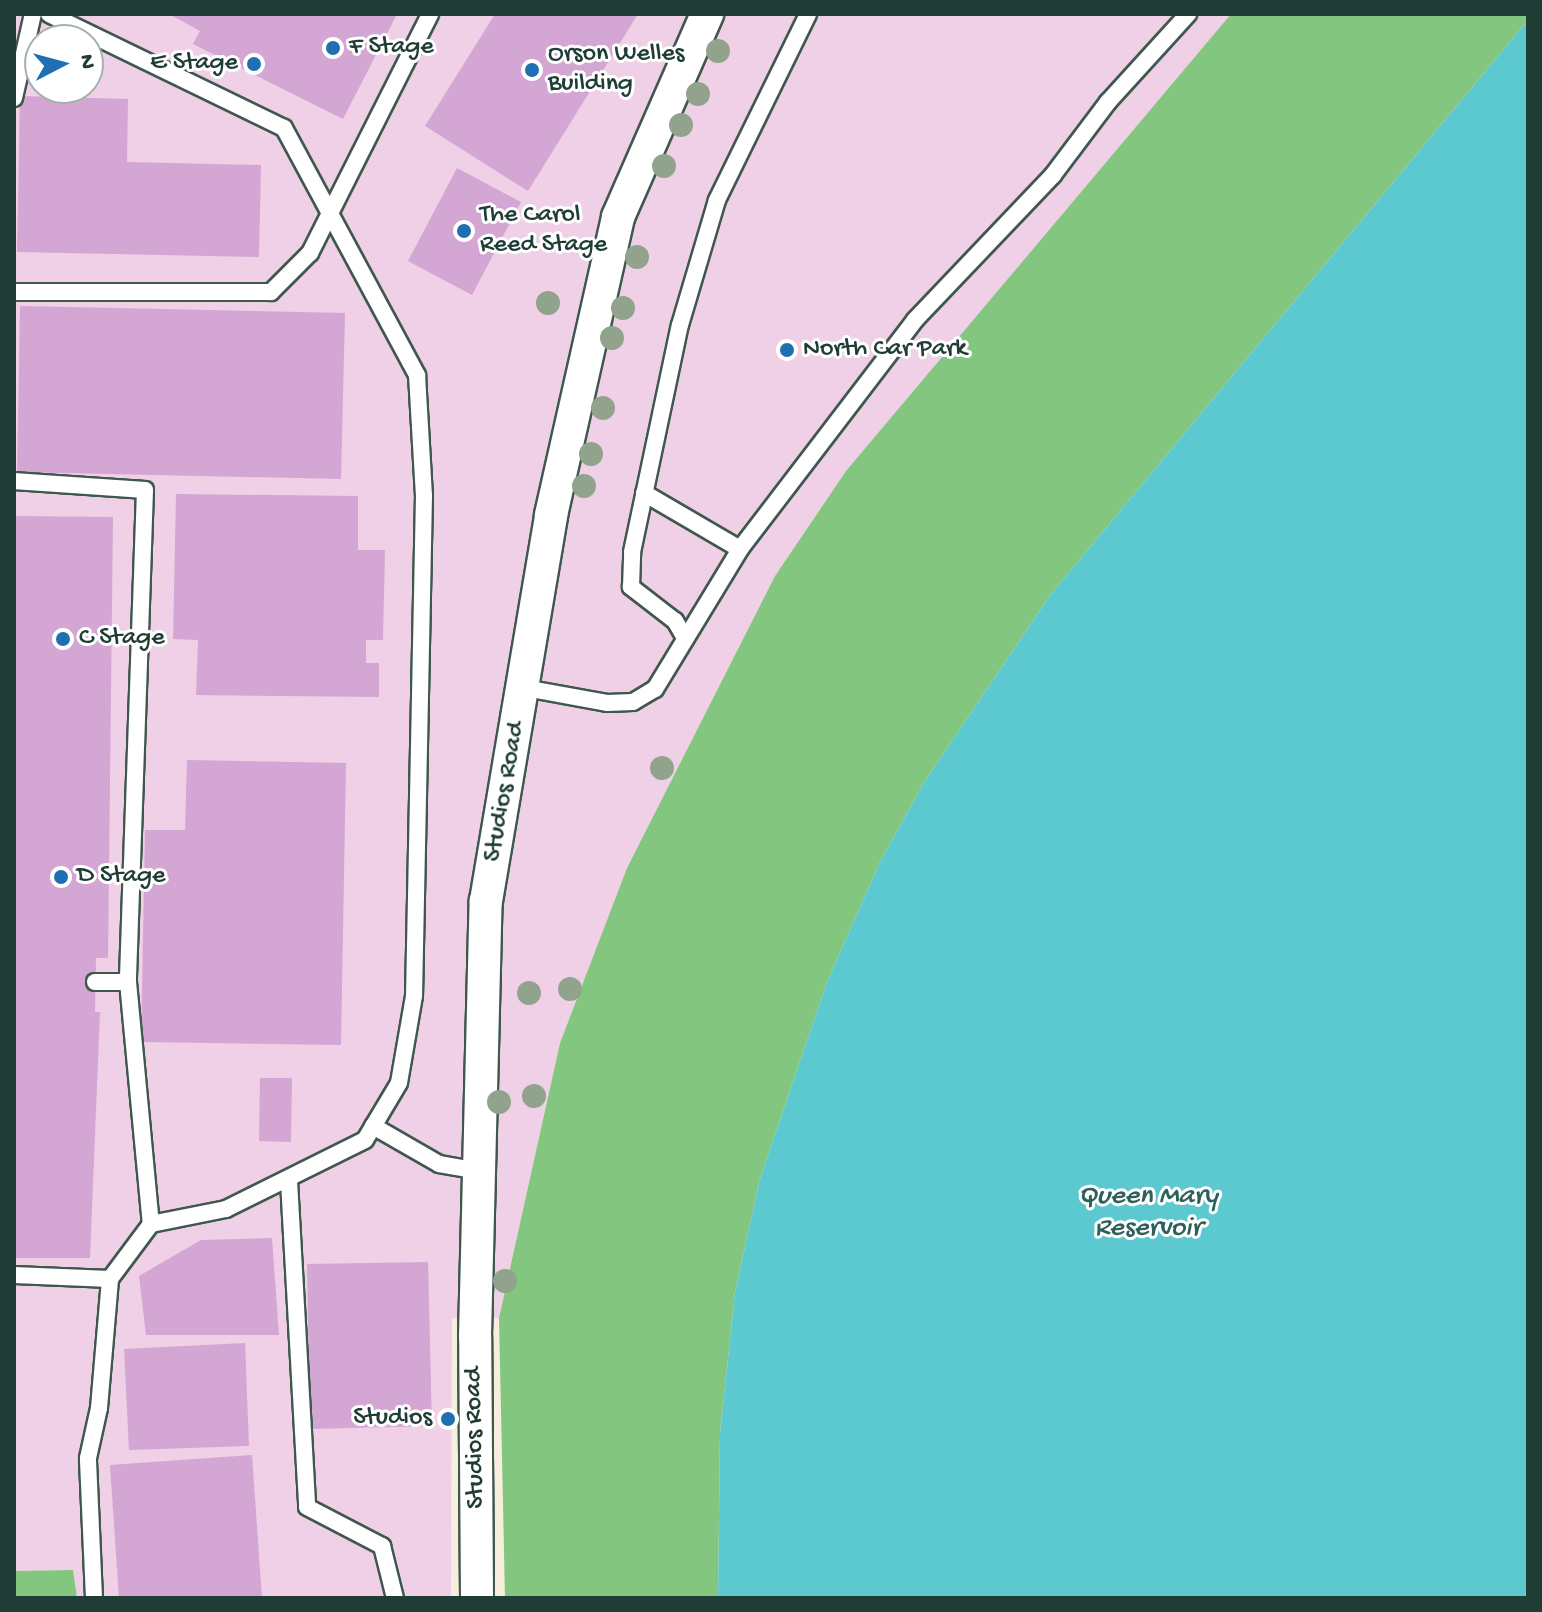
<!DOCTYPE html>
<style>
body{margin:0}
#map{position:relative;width:1542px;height:1612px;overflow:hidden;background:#f7eede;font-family:"Gochi Hand",sans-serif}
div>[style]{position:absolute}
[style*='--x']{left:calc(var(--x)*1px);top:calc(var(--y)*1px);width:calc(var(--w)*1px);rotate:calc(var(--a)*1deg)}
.built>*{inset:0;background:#efd0e6}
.green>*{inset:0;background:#83c67f}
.water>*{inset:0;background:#5cc9d0}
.building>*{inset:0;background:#d3a6d4}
.roads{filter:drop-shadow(2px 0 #3f584e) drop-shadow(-2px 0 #3f584e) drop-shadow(0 2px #3f584e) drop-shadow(0 -2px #3f584e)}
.lane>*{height:16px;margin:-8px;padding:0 8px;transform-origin:8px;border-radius:8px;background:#fff}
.street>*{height:32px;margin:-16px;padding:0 16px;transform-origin:16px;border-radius:16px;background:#fff}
.trees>*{width:24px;height:24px;margin:-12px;border-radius:50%;background:#91a38d}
.dots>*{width:22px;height:22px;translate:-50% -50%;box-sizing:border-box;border:4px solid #fff;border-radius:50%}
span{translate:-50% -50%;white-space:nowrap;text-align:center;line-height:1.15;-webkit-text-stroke:6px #fff;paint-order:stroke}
.poi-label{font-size:26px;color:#1f3d34}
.left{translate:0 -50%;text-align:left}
.right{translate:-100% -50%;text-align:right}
.street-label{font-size:26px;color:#1f3d34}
.water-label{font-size:28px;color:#2e605b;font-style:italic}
.frame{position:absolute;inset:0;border:16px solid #1f3d34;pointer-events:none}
.north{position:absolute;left:24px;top:24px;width:80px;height:80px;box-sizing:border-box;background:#fff;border:2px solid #a5b1ae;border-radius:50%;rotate:84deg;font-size:22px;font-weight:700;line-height:32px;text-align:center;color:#1f3d34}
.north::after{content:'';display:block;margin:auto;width:28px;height:36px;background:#1f6fb2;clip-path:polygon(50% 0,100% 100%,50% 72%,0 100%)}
</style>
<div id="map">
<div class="built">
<div style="clip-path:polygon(evenodd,14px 14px,1231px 14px,846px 471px,775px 576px,627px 868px,560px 1043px,499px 1318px,452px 1318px,451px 1598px,77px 1598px,73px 1570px,14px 1571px,14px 14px,40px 40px,88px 40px,88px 88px,40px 88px,40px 40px)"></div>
</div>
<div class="green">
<div style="clip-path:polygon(1231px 14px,1528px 14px,1528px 20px,1051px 594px,923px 784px,880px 862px,827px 982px,760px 1179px,735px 1292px,720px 1434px,718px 1598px,505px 1598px,499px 1318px,560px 1043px,627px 868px,775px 576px,846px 471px)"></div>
<div style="clip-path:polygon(73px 1570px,77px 1598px,14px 1598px,14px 1571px)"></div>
</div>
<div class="water">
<div style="clip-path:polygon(1528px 20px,1528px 1598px,718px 1598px,720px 1434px,735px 1292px,760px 1179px,827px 982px,880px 862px,923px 784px,1051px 594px)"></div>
</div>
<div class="building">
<div style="clip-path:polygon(169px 14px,397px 14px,343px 119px,193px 44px,200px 31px)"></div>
<div style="clip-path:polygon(495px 14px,638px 14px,528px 191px,425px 126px)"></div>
<div style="clip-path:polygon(20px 96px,128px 99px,127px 162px,261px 165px,259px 257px,17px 252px)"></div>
<div style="clip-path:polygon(457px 168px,521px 202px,472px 295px,408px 261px)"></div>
<div style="clip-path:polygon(20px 306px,345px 313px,341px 479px,17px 472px)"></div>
<div style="clip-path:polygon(176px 494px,358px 496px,358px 550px,385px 550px,383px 640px,366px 640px,366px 663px,379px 663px,379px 697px,196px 695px,198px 640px,173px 639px)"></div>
<div style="clip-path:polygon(14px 516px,113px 517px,108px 958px,96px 958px,95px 1012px,100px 1012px,90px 1258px,14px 1258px)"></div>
<div style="clip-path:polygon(187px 760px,346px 763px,341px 1045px,141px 1042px,145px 830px,185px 830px)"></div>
<div style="clip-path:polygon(260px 1078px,292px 1078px,291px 1142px,259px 1141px)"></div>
<div style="clip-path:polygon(272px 1238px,279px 1335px,146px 1335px,139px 1276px,201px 1240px)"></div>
<div style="clip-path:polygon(428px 1262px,432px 1426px,310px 1429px,307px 1264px)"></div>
<div style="clip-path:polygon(245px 1343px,249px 1446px,129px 1450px,124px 1349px)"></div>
<div style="clip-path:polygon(252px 1455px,262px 1598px,119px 1598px,110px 1465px)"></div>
</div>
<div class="roads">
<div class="lane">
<div style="--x:49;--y:14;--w:261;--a:25.9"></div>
<div style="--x:284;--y:128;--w:281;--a:61.7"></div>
<div style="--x:417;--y:375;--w:120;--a:86.7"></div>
<div style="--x:424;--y:495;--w:501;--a:91.14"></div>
<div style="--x:414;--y:996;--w:88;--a:99.8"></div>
<div style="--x:399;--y:1083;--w:66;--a:120.8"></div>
<div style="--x:365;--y:1140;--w:155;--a:153.6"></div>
<div style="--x:226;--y:1209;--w:76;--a:168.7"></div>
<div style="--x:14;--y:98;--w:86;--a:-77.3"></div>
<div style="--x:14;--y:292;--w:257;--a:0"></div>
<div style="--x:271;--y:292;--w:55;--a:-45"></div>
<div style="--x:310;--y:253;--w:267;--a:-63.3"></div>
<div style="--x:14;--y:481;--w:131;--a:3.9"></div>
<div style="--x:145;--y:490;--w:492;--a:92"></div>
<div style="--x:128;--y:982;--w:243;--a:84.6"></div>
<div style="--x:151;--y:1224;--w:69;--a:126.7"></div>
<div style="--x:110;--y:1279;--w:96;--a:-177.6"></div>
<div style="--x:644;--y:493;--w:111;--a:30.3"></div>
<div style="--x:685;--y:638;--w:20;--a:-120"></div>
<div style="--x:675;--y:621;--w:56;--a:-142.3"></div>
<div style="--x:631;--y:587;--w:35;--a:-88"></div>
<div style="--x:632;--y:552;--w:232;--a:-78.1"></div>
<div style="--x:680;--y:325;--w:130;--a:-73.5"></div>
<div style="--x:717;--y:200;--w:207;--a:-63.9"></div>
<div style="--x:525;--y:688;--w:83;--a:10.4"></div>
<div style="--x:607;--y:703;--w:26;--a:-2"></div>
<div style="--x:633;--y:702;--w:26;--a:-31"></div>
<div style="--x:655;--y:689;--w:164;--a:-58.7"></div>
<div style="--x:740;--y:549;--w:288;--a:-52.6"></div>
<div style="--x:915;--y:320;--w:200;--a:-46.4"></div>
<div style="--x:1053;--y:175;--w:91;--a:-53"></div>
<div style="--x:1108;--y:102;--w:119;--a:-47.7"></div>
<div style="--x:95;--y:982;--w:33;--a:0"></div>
<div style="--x:373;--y:1126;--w:76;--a:29.9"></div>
<div style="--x:439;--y:1164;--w:40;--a:10"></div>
<div style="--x:289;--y:1181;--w:326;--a:86.8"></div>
<div style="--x:307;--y:1507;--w:85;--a:27.5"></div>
<div style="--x:382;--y:1546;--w:54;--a:76"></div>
<div style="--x:94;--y:1598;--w:140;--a:-92.5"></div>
<div style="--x:88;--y:1458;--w:51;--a:-77.6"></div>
<div style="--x:99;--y:1408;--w:129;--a:-85.1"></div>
</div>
<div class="street">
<div style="--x:477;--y:1598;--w:262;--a:-90.4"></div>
<div style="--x:475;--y:1336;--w:435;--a:-88.6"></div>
<div style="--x:486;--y:901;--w:391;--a:-80.4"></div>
<div style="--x:551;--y:515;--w:305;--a:-77.3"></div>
<div style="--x:618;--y:217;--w:222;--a:-66.3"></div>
</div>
</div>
<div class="trees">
<div style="left:718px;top:51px"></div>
<div style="left:698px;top:94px"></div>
<div style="left:681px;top:125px"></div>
<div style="left:664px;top:166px"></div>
<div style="left:637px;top:257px"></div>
<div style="left:548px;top:303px"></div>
<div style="left:623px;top:308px"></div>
<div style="left:612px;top:338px"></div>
<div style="left:603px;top:408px"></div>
<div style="left:591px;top:454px"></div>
<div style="left:584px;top:486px"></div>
<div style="left:662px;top:768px"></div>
<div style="left:570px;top:989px"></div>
<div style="left:529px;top:993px"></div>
<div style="left:534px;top:1096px"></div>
<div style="left:499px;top:1102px"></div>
<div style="left:505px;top:1281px"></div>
</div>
<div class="dots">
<div style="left:333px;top:48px;background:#1f6fb2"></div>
<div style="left:254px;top:64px;background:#1f6fb2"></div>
<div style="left:532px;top:70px;background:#1f6fb2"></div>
<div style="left:464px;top:231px;background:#1f6fb2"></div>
<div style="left:787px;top:350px;background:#1f6fb2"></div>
<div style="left:63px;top:639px;background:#1f6fb2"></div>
<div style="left:61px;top:877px;background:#1f6fb2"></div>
<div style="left:448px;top:1419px;background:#1f6fb2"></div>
</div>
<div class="poi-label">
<span class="left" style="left:349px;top:48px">F Stage</span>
<span class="left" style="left:548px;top:70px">Orson Welles<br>Building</span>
<span class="right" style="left:238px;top:64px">E Stage</span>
<span class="left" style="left:480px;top:231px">The Carol<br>Reed Stage</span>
<span class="left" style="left:803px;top:350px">North Car Park</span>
<span class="left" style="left:79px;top:639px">C Stage</span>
<span class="left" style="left:77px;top:877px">D Stage</span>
<span class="right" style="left:432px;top:1419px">Studios</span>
</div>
<div class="street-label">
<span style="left:506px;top:792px;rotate:-80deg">Studios Road</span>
<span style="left:476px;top:1438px;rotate:-91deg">Studios Road</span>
</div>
<div class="water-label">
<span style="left:1148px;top:1213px">Queen Mary<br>Reservoir</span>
</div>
<div class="frame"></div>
<div class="north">N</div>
</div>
